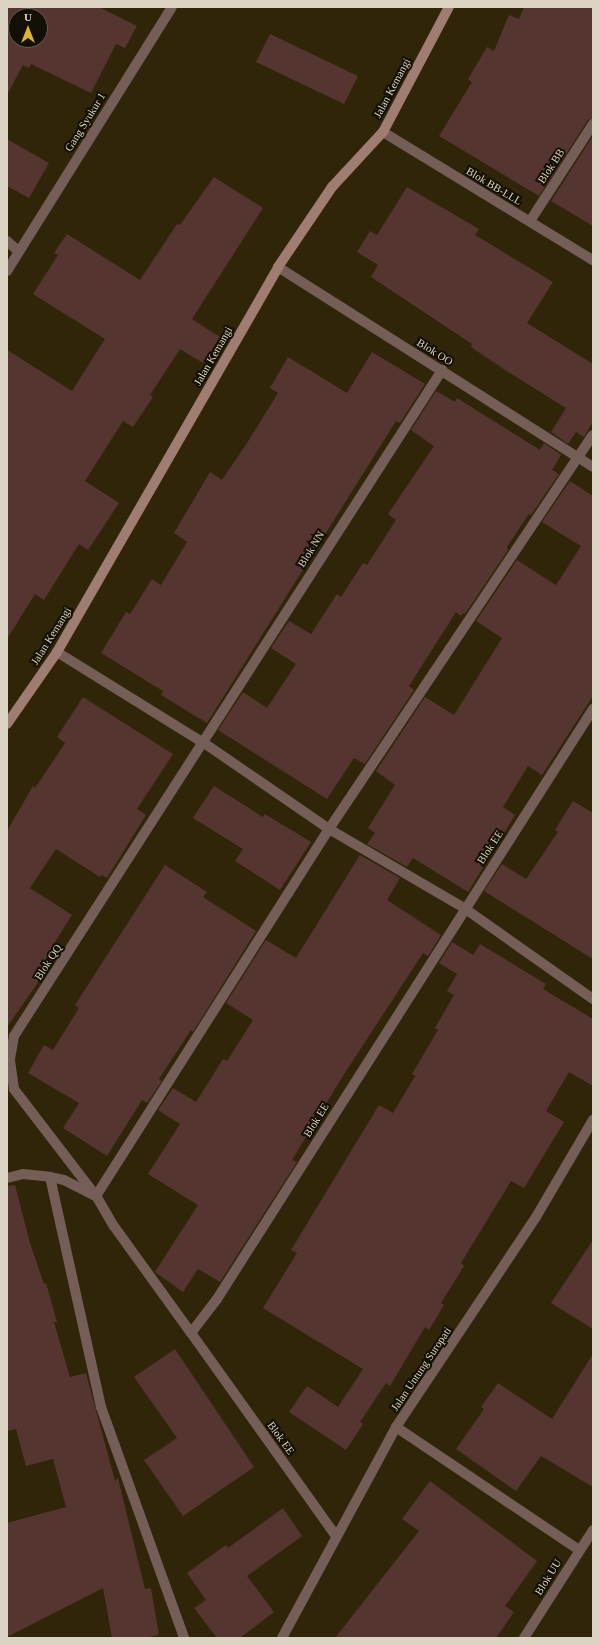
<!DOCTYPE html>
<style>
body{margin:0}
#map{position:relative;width:600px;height:1645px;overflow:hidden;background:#312509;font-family:Georgia,serif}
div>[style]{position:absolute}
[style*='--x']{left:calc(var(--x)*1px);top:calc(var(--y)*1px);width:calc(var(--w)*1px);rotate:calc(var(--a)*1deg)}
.building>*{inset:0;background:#543530}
.street>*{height:10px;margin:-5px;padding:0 5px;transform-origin:5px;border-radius:5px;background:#745e57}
.secondary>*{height:10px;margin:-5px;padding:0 5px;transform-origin:5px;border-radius:5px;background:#9f7d72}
span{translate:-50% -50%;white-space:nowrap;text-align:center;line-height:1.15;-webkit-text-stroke:4px #140f05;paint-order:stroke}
.street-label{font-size:11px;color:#dbd4c4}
.frame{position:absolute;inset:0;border:8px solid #dbd4c4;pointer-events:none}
.north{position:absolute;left:8px;top:8px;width:40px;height:40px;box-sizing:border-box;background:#140f05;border:1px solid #645e51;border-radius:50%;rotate:0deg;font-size:11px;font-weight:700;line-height:16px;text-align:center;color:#dbd4c4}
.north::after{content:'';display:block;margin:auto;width:14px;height:18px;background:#dcb233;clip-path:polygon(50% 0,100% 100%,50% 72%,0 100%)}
</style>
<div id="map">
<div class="building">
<div style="clip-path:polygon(evenodd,7px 7px,99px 7px,137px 26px,125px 48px,116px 44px,91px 93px,31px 64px,29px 68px,23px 65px,7px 95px,7px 7px,16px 16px,40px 16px,40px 40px,16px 40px,16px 16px)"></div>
<div style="clip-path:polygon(524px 7px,593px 7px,593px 118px,588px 120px,539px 196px,439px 136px,472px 82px,468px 79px,487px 47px,494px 51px,509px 15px,519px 19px)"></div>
<div style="clip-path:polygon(270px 34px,358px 76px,344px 104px,256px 62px)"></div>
<div style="clip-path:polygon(593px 136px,593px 226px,551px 201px)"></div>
<div style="clip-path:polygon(7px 139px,49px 163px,29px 198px,7px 186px)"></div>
<div style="clip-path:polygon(214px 177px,263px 208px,192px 319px,220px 337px,203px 363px,180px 349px,150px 395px,153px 397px,133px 427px,123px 421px,85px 481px,119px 503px,88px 550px,79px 544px,44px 600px,35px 594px,7px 639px,7px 350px,72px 391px,105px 339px,33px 294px,58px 255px,54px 253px,67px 234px,140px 280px,177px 224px,180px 225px)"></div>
<div style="clip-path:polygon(407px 187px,479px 229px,475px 235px,553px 282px,527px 323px,593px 364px,593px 422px,584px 437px,576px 432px,568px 444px,551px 432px,566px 408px,505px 370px,471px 347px,472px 344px,371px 277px,378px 265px,357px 252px,370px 231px,377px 235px)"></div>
<div style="clip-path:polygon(372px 352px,425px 384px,400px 423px,396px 421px,207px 723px,161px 695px,163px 691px,101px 653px,126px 612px,130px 614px,152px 579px,161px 585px,187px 542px,174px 533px,210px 472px,222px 480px,247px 443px,278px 393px,270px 388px,288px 357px,347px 393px)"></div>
<div style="clip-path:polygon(436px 391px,455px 402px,457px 398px,540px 450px,544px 443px,561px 455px,552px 470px,559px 474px,531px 515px,529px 514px,507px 547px,508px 550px,465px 614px,463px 613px,461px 616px,456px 612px,409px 686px,414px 690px,365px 764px,354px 758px,327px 799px,218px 730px,243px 692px,267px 708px,296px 664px,271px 648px,289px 621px,311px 634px,337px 594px,341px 597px,363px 563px,367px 565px,396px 520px,388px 514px,434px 446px,411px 430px)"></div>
<div style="clip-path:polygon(570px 481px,593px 496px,593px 696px,542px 775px,528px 766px,503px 807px,515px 815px,468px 892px,413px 858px,407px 867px,367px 844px,375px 833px,368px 828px,395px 785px,376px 771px,425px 697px,454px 715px,502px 638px,476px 621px,517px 560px,556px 585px,581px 546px,542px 522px)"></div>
<div style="clip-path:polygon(83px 697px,173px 754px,137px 809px,146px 815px,107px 878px,102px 875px,100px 877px,56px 849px,30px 888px,72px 915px,48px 953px,55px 958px,7px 1027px,7px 831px,33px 786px,35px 788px,65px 743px,57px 737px)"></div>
<div style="clip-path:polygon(214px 786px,263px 817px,265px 814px,311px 842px,280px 890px,235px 861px,243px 849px,193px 818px)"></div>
<div style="clip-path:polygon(573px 801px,593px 813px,593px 959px,484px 891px,502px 864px,526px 879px,558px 832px,555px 830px)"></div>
<div style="clip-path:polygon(360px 855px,400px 878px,387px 900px,441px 935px,428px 956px,423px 953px,341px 1079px,292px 1160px,297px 1162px,220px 1282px,198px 1269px,183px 1292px,155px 1272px,198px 1205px,148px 1174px,180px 1124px,158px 1110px,173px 1088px,196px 1102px,223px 1059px,227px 1061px,253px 1020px,226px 1003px,266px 940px,296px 958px)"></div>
<div style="clip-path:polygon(165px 865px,207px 892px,203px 897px,256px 931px,193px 1032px,191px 1030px,159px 1079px,162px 1081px,147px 1103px,142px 1100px,107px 1156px,63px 1128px,79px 1103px,28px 1073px,44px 1045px,53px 1050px,79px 1008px,75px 1005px)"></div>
<div style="clip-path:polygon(452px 942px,473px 955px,480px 944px,546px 984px,543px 989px,593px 1019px,593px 1086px,569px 1072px,546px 1111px,564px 1122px,524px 1188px,511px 1181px,461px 1263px,464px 1266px,441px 1303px,444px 1305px,429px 1330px,425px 1327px,390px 1386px,386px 1383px,360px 1422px,363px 1424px,346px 1450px,289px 1412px,307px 1386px,338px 1407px,363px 1369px,263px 1308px,297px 1253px,291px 1250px,379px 1105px,393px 1113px,415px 1076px,412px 1074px,438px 1030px,435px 1028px,454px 995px,447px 991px,457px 974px,439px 963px)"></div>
<div style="clip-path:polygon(15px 1185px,30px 1243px,44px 1284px,46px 1283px,57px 1322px,54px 1322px,70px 1377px,86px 1373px,115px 1481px,118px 1478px,145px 1589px,151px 1588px,159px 1635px,143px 1638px,112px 1638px,103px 1588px,7px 1637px,7px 1523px,66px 1507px,53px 1459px,26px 1466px,16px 1429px,7px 1431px,7px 1186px)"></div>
<div style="clip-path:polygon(593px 1240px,593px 1329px,551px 1303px)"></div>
<div style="clip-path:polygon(175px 1349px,254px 1467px,183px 1516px,144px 1460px,177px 1438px,134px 1377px)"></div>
<div style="clip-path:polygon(593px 1354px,593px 1487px,541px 1456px,516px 1491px,456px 1449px,484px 1409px,481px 1407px,498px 1383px,552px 1419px)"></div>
<div style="clip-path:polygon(430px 1481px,537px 1561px,505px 1606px,514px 1612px,496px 1638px,335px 1638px,419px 1531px,402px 1519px)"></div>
<div style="clip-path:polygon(283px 1508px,302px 1536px,247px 1576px,274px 1612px,240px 1638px,217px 1638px,194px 1608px,206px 1600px,187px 1573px,226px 1545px,228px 1548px)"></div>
</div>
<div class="street">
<div style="--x:383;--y:132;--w:246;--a:31.4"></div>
<div style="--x:530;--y:221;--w:116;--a:-57"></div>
<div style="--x:7;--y:241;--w:15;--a:42"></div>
<div style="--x:278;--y:267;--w:373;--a:32.4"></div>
<div style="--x:7;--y:271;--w:311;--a:-58"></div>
<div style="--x:57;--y:652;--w:173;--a:31.8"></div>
<div style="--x:204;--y:743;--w:152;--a:34.5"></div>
<div style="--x:329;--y:829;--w:156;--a:30.3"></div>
<div style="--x:464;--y:908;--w:158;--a:35.2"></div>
<div style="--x:50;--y:1177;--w:14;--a:12"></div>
<div style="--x:64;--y:1180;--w:34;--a:27"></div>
<div style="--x:7;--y:1178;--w:16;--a:-14"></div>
<div style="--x:23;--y:1174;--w:27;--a:6"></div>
<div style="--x:50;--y:1177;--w:236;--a:77.5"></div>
<div style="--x:101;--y:1407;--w:245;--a:70.2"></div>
<div style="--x:96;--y:1196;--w:135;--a:-127.5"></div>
<div style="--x:14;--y:1089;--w:30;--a:-98"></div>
<div style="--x:10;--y:1059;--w:23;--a:-80"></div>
<div style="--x:14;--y:1036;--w:792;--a:-57.27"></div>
<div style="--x:191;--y:1333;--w:133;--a:-125.8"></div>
<div style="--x:113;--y:1225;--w:34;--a:-120"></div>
<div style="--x:96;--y:1196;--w:435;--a:-57.6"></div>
<div style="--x:329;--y:829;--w:474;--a:-56.2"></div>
<div style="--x:396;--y:1427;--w:220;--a:33.9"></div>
<div style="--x:336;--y:1536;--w:249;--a:-125.5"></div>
<div style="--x:191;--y:1333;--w:43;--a:-52.6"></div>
<div style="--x:217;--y:1299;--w:700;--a:-57.49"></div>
<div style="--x:282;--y:1638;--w:240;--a:-61.6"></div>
<div style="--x:396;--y:1427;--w:252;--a:-56.3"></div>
<div style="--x:536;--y:1217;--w:113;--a:-59.6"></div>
<div style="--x:524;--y:1638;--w:128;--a:-57.4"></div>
</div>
<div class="secondary">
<div style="--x:7;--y:724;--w:88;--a:-55.2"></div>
<div style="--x:57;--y:652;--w:444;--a:-60.1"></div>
<div style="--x:278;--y:267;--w:97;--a:-56"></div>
<div style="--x:332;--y:187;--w:75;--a:-47.2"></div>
<div style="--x:383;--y:132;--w:141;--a:-62.2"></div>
</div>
<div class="street-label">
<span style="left:392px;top:88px;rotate:-62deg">Jalan Kemangi</span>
<span style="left:85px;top:122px;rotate:-58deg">Gang Syukur 1</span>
<span style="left:551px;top:166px;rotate:-57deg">Blok BB</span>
<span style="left:494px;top:186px;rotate:31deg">Blok BB-LLL</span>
<span style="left:435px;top:352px;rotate:32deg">Blok OO</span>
<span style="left:213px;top:356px;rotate:-60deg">Jalan Kemangi</span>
<span style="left:311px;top:549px;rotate:-58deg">Blok NN</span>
<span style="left:51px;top:636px;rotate:-58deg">Jalan Kemangi</span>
<span style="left:490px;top:847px;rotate:-57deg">Blok EE</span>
<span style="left:48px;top:962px;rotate:-57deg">Blok QQ</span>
<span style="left:316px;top:1120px;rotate:-58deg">Blok EE</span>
<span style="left:421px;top:1369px;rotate:-56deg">Jalan Untung Suropati</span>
<span style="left:281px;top:1438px;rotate:54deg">Blok EE</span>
<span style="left:548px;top:1577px;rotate:-58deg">Blok UU</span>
</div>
<div class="frame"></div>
<div class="north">U</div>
</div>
